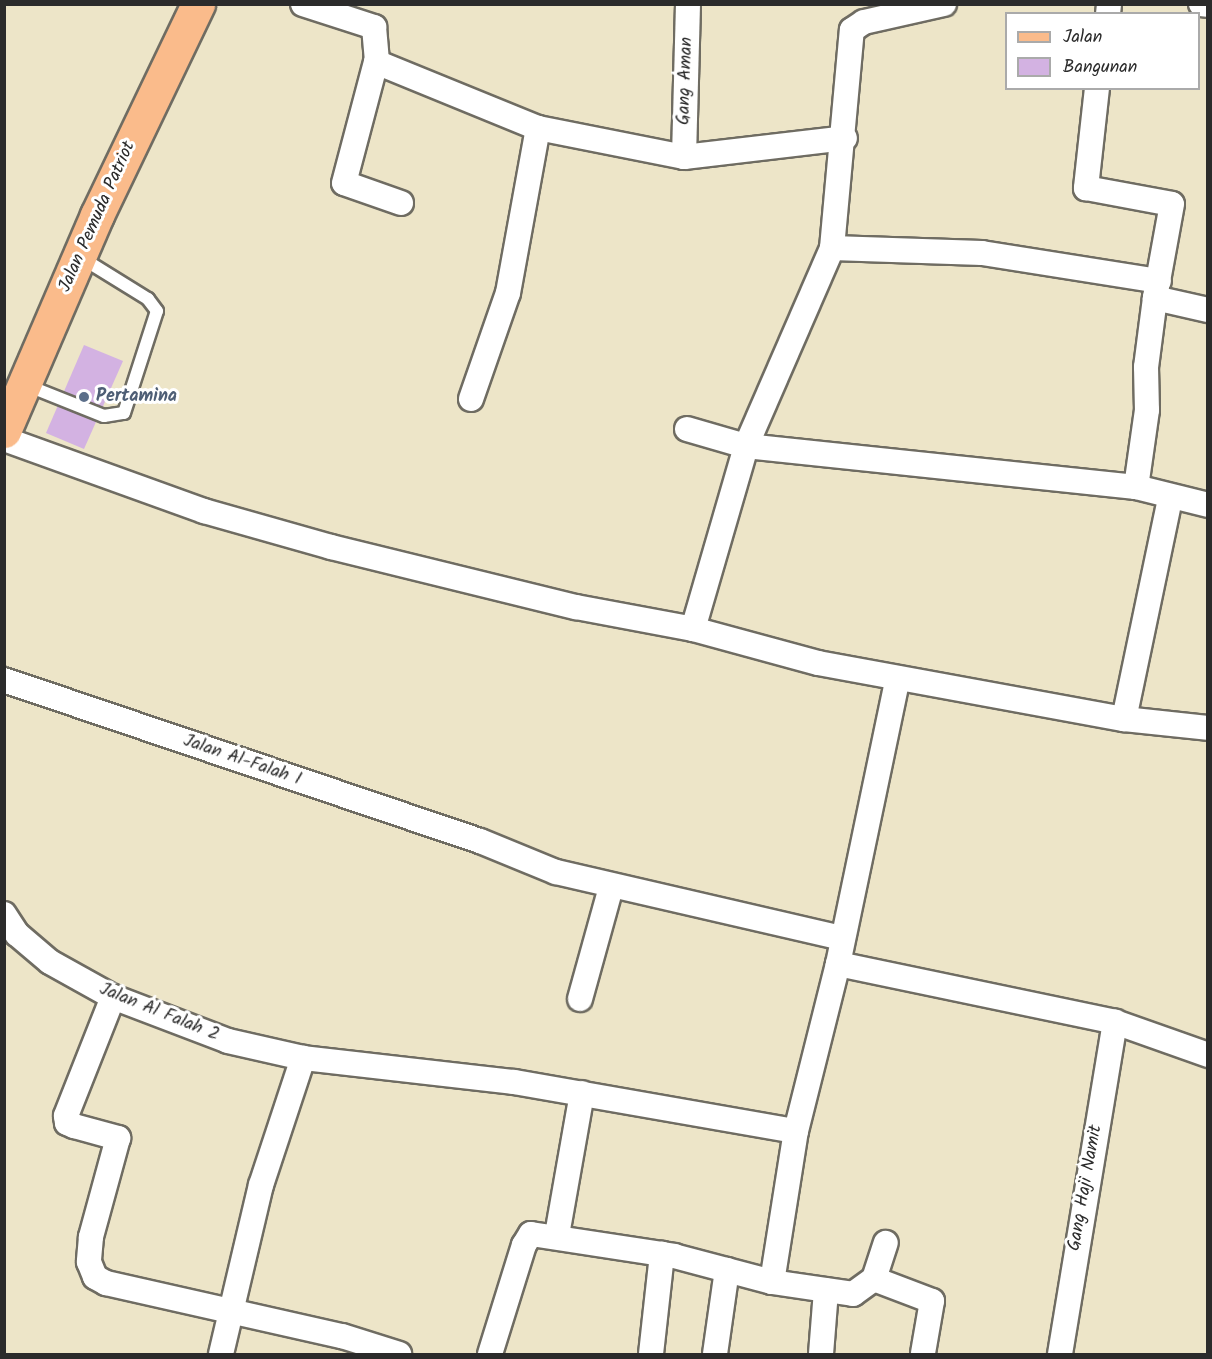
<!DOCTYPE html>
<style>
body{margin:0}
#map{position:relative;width:1212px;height:1359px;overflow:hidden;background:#ede5c8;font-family:Kalam,sans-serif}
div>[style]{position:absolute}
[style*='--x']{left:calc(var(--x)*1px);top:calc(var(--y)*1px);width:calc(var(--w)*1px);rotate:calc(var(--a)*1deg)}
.building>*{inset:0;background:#d3b2e2}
.roads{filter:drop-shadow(2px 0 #6f6c62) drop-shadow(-2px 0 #6f6c62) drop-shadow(0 2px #6f6c62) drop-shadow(0 -2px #6f6c62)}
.lane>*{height:12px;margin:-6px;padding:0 6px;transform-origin:6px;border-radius:6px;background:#fff}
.street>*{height:24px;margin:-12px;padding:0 12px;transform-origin:12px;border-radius:12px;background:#fff}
.primary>*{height:33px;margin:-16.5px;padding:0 16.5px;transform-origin:16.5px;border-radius:16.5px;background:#fabb8b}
.dots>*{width:16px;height:16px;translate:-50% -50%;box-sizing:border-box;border:3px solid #fff;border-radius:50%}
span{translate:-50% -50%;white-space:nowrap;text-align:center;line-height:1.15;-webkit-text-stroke:6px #fff;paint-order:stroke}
.street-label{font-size:18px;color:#2b2b2b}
.service-label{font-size:18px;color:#4e5e75;font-weight:700}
.left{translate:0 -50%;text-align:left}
.frame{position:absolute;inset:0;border:6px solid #2b2b2b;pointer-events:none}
.legend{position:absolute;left:1005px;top:12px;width:195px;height:78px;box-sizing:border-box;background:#fff;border:2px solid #aaa;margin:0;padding:8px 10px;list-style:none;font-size:18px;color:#2b2b2b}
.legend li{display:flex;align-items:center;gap:12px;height:30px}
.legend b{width:30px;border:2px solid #aaa}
</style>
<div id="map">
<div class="building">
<div style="clip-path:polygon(84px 345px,123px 361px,84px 449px,46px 433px)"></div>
</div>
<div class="roads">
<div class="lane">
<div style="--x:26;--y:385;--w:84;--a:21.7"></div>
<div style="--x:104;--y:416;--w:20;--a:-9"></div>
<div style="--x:124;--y:413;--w:107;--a:-72.1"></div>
<div style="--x:157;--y:311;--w:15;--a:-127"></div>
<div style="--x:148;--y:299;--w:80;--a:-148.3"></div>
</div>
<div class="street">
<div style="--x:303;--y:4;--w:75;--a:17.9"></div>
<div style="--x:374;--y:27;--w:35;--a:85"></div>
<div style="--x:1201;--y:4;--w:7;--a:8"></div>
<div style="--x:1108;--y:14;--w:10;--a:-84"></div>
<div style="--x:1097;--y:88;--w:101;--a:96.3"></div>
<div style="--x:1086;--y:188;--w:87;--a:10.5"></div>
<div style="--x:1172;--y:204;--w:96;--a:100.3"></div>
<div style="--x:1155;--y:298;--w:70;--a:97.4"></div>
<div style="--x:1146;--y:367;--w:43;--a:88.7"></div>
<div style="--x:1147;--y:410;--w:78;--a:98.1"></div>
<div style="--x:684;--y:157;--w:153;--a:-88.5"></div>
<div style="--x:401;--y:203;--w:60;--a:-160.7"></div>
<div style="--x:344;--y:183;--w:125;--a:-75.2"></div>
<div style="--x:376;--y:62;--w:175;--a:22.2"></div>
<div style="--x:832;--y:248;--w:150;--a:1.9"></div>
<div style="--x:982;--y:253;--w:179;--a:9"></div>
<div style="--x:1155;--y:298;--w:54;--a:12.8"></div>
<div style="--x:471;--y:399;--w:112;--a:-70.8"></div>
<div style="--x:508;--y:293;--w:168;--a:-79.7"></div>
<div style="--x:538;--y:128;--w:149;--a:11.2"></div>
<div style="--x:684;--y:157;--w:162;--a:-6.7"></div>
<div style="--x:687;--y:429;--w:61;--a:16.1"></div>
<div style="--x:746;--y:446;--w:392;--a:6"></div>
<div style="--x:1136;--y:487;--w:74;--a:14"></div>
<div style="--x:4;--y:439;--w:213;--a:19.8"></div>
<div style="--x:204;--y:511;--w:132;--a:15.8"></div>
<div style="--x:331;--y:547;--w:252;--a:13.8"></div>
<div style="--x:576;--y:607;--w:119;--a:10.6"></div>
<div style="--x:693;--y:629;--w:130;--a:15.2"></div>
<div style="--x:818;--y:663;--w:311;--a:10.4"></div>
<div style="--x:1124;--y:719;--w:84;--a:6.1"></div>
<div style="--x:693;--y:629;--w:191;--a:-73.8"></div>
<div style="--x:746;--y:446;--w:216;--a:-66.5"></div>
<div style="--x:832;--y:248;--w:219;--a:-84.8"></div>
<div style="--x:852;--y:30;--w:14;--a:-34"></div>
<div style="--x:864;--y:22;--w:82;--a:-12.7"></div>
<div style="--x:4;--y:680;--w:502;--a:18.69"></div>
<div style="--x:480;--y:841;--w:82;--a:22.2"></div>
<div style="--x:556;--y:872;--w:294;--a:13"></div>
<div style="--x:1124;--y:719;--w:226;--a:-78.2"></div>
<div style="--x:4;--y:914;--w:24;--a:57"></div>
<div style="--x:17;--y:934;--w:43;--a:40.3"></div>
<div style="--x:50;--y:962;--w:72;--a:29.1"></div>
<div style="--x:113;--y:997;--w:123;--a:20.9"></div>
<div style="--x:228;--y:1041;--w:77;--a:12.8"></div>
<div style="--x:303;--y:1058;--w:212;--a:6.5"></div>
<div style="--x:514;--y:1082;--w:286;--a:9.9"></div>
<div style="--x:838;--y:964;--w:283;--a:11.8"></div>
<div style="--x:1115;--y:1022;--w:99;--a:19.5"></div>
<div style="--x:113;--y:997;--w:128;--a:111.6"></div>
<div style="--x:66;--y:1116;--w:7;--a:82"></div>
<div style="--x:67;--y:1123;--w:8;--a:23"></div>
<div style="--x:74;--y:1126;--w:46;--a:15.3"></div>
<div style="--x:118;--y:1138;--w:103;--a:105.3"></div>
<div style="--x:91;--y:1237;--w:25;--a:95"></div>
<div style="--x:89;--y:1262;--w:16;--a:68"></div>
<div style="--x:95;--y:1277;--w:13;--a:29"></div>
<div style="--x:106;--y:1283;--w:242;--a:12.7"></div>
<div style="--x:342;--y:1336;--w:60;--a:17.5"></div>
<div style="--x:580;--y:999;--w:116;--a:-74.5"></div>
<div style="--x:557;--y:1235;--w:144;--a:-80"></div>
<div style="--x:874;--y:1279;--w:62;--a:20.8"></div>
<div style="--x:932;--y:1301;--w:53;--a:99.8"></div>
<div style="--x:772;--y:1282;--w:153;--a:-81"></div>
<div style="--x:796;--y:1131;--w:172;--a:-75.9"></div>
<div style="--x:838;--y:964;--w:292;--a:-78.2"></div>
<div style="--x:221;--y:1354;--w:174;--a:-76.7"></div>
<div style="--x:261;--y:1185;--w:134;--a:-71.7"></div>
<div style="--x:490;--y:1354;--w:114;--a:-72.7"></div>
<div style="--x:524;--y:1245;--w:13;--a:-58"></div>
<div style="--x:531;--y:1234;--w:145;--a:8.7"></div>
<div style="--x:674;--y:1256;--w:101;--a:14.9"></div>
<div style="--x:772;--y:1282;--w:82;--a:8.4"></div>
<div style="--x:853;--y:1294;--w:26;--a:-36"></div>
<div style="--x:874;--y:1279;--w:38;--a:-72"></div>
<div style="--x:651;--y:1354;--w:101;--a:-83.7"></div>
<div style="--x:715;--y:1354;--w:85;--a:-81.9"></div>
<div style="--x:821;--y:1354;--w:64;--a:-85.5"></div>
<div style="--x:1060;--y:1354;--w:337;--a:-80.6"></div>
</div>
<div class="primary">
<div style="--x:4;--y:431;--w:235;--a:-66.7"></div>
<div style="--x:97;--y:215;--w:234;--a:-64.4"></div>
</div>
</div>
<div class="dots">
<div style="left:84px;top:397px;background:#5c6f8a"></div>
</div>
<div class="street-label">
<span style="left:686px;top:81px;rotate:-88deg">Gang Aman</span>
<span style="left:98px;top:217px;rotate:-66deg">Jalan Pemuda Patriot</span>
<span style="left:242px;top:761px;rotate:19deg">Jalan Al-Falah I</span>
<span style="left:159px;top:1013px;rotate:22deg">Jalan Al Falah 2</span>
<span style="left:1086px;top:1188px;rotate:-80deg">Gang Haji Namit</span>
</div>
<div class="service-label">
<span class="left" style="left:96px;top:397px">Pertamina</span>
</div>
<div class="frame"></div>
<ul class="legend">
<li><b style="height:8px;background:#fabb8b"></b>Jalan</li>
<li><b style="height:16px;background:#d3b2e2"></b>Bangunan</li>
</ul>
</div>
